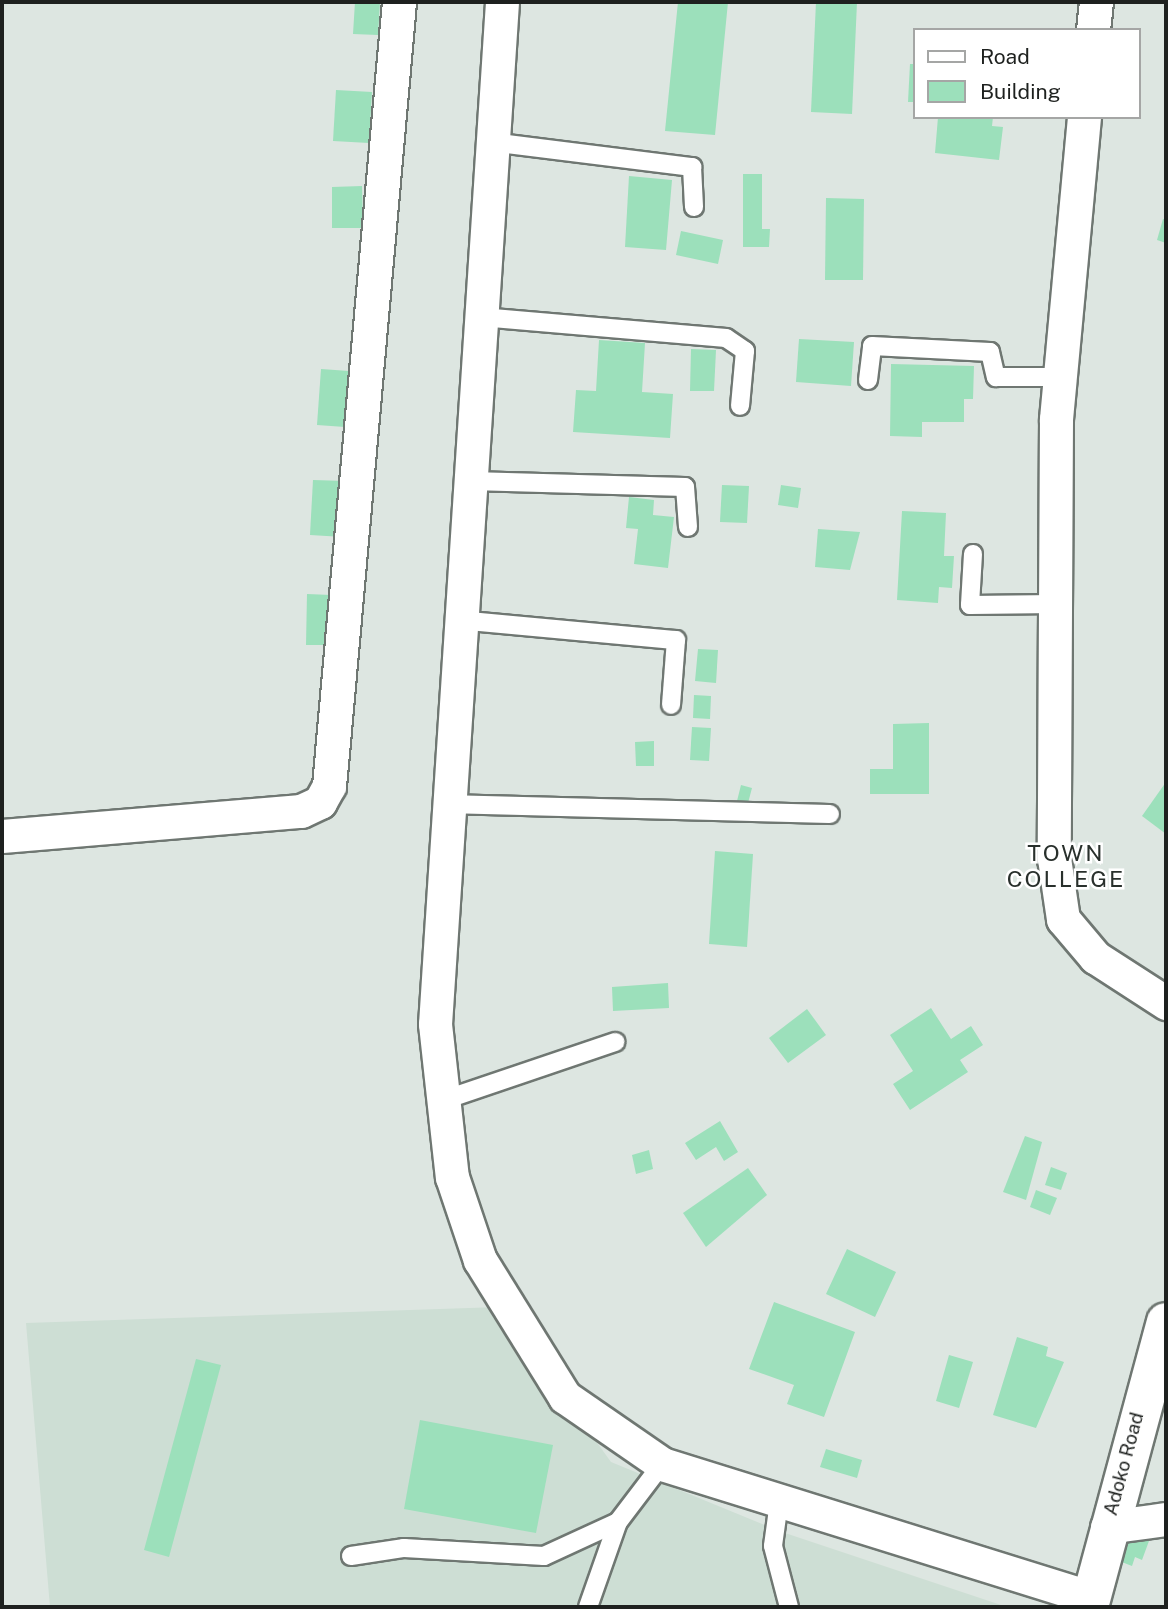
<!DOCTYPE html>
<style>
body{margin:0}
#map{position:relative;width:1168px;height:1609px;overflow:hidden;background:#dde6e1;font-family:"Public Sans",sans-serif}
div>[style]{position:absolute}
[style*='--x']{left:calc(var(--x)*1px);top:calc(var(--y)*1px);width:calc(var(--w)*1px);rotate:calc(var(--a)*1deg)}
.built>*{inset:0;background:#cdded4}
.building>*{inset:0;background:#9ce0bb}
.roads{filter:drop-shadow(2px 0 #6f7772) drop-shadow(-2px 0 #6f7772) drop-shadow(0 2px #6f7772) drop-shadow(0 -2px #6f7772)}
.service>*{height:18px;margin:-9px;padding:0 9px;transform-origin:9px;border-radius:9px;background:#fff}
.minor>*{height:33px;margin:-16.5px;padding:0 16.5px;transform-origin:16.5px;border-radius:16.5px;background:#fff}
.tertiary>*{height:38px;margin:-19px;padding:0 19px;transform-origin:19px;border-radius:19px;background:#fff}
span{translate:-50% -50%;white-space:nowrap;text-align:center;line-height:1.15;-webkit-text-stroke:5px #fff;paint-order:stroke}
.street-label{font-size:19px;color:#1e211f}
.quarter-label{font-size:23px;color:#29302c;letter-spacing:2px}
.frame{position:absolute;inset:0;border:4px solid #1e211f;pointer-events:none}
.legend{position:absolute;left:913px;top:28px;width:228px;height:91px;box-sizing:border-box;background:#fff;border:2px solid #a5a6a5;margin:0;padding:9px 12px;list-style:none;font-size:21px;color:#1e211f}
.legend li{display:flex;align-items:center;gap:14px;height:35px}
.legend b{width:35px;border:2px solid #a5a6a5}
</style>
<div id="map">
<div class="built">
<div style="clip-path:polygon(499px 1307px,611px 1462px,779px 1531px,1007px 1607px,50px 1607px,26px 1323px)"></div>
</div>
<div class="building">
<div style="clip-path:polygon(355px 2px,380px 2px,378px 35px,353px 34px)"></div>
<div style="clip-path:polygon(678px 2px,728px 2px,715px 135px,665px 131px)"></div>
<div style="clip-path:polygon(816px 2px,857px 2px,852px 114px,811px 112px)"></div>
<div style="clip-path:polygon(910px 64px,914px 64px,914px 102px,908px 102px)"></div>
<div style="clip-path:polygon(336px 90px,372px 92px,369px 143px,333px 141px)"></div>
<div style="clip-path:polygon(938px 117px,993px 117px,992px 126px,1003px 127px,999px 160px,935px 153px)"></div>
<div style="clip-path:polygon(743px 174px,762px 174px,762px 229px,770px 229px,769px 247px,743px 247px)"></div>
<div style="clip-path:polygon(629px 176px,672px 180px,666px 250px,625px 247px)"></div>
<div style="clip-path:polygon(362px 186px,363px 228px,332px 228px,332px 187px)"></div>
<div style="clip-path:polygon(826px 198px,864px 199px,863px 280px,825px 280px)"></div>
<div style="clip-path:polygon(1163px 219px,1166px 220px,1166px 243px,1157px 240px)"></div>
<div style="clip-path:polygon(681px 231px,723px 240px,718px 264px,676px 255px)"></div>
<div style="clip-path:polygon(799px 339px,854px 342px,851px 386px,796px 382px)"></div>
<div style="clip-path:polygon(599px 340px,645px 343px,642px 392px,673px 394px,670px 438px,573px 432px,576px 390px,596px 391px)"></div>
<div style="clip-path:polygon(691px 349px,716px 350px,714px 391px,690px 391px)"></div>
<div style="clip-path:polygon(891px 364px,974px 366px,973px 399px,964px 399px,964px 422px,922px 422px,922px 437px,890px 436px)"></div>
<div style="clip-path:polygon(321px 369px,349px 371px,345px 427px,317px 425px)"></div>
<div style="clip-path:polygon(313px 480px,346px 481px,343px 537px,310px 535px)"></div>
<div style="clip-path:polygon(722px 485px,749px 486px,747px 523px,720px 522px)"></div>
<div style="clip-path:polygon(781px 485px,801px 488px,798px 508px,778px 505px)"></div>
<div style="clip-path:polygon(629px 497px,654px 500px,653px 515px,674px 517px,668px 568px,634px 564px,638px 529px,626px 528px)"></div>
<div style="clip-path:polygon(902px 511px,946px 513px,944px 556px,954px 556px,952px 588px,939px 587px,938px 603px,897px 600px)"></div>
<div style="clip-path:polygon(818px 529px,860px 532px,850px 570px,815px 567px)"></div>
<div style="clip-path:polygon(307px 594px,331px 595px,329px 645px,306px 645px)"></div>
<div style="clip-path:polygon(698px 649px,718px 650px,716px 683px,695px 681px)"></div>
<div style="clip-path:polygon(694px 695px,711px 696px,710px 719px,693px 718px)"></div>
<div style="clip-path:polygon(929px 723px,929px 794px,870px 794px,870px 769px,893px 769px,893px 724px)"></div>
<div style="clip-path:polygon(692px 727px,711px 728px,709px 761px,690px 760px)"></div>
<div style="clip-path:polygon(654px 741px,654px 766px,636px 766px,635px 742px)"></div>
<div style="clip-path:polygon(1166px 782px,1166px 834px,1142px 816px)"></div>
<div style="clip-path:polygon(741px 785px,752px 788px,748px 803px,737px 801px)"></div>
<div style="clip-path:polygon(715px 851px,753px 854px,747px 947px,709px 944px)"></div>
<div style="clip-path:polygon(668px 983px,669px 1008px,613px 1011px,612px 987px)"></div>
<div style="clip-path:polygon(931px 1008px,951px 1039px,971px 1026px,983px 1045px,960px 1060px,968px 1072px,910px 1110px,893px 1084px,913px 1071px,890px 1035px)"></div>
<div style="clip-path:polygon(807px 1009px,826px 1035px,788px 1063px,769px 1038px)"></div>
<div style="clip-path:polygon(720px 1121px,738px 1152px,724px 1161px,716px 1147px,696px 1160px,685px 1143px)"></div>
<div style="clip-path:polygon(1025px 1136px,1042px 1142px,1026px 1200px,1003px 1192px)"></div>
<div style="clip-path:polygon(649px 1150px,653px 1169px,636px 1174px,632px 1155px)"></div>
<div style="clip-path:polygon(1051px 1167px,1067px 1173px,1061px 1190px,1045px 1185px)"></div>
<div style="clip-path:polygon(748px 1168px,767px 1195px,706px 1247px,683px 1213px)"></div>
<div style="clip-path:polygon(1036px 1190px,1057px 1198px,1050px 1215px,1030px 1207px)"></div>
<div style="clip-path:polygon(847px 1249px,896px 1272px,875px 1317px,826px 1294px)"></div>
<div style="clip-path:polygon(774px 1302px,855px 1332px,824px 1417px,787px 1404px,794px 1385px,749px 1369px)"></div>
<div style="clip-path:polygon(1017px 1337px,1048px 1347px,1046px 1356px,1064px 1362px,1036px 1428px,993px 1415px)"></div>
<div style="clip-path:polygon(949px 1355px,973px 1362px,959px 1408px,936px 1401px)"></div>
<div style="clip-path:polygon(196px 1359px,221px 1365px,169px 1557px,144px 1550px)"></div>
<div style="clip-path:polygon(420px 1420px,553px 1445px,536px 1533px,404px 1509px)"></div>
<div style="clip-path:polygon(826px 1449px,862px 1460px,857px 1478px,820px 1467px)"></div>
<div style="clip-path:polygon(1127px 1533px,1149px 1541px,1142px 1560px,1135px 1557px,1132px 1566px,1114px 1559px)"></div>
</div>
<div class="roads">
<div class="service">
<div style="--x:491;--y:142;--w:203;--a:7.1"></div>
<div style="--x:692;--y:167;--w:40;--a:87.1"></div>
<div style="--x:481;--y:317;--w:246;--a:4.9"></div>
<div style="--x:726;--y:338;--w:23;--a:34"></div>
<div style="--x:745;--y:351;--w:55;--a:95.2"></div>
<div style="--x:868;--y:380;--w:34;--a:-83"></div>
<div style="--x:872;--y:346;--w:118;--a:2.9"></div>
<div style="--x:990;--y:352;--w:26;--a:77"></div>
<div style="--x:996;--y:377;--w:63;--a:0"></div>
<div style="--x:471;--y:481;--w:214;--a:1.6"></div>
<div style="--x:685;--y:487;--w:40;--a:85.7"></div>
<div style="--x:973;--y:554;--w:51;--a:93.4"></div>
<div style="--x:970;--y:605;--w:86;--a:-0.7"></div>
<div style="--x:459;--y:620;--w:218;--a:5.3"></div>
<div style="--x:676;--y:640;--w:65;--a:94.4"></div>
<div style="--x:445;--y:804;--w:385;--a:1.5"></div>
<div style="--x:444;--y:1100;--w:181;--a:-18.7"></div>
<div style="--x:779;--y:1502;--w:44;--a:97.8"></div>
<div style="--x:773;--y:1546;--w:63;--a:75.3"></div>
<div style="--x:351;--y:1556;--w:54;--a:-8.6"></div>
<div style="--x:404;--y:1548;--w:140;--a:3.3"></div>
<div style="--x:544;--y:1556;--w:81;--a:-24.7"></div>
<div style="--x:618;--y:1522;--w:73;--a:-52.8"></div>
<div style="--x:588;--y:1607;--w:90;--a:-70.6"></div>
</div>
<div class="minor">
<div style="--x:502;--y:2;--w:1024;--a:93.75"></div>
<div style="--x:435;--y:1024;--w:154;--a:83.7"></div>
<div style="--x:452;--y:1177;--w:88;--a:71.4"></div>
<div style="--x:480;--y:1260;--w:161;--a:58.2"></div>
<div style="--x:565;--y:1397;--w:118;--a:34.6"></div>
<div style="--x:662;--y:1464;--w:448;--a:17.3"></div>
<div style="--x:1093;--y:30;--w:28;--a:-84"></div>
<div style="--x:1084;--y:117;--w:303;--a:95.3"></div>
<div style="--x:1056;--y:419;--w:439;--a:90.3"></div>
<div style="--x:1054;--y:858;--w:62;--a:81.6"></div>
<div style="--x:1063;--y:919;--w:50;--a:49.9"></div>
<div style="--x:1095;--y:957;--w:85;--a:32.9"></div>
<div style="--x:2;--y:836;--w:300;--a:-4.8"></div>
<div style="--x:301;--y:811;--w:21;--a:-25"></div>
<div style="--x:320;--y:802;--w:18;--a:-61"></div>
<div style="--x:329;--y:786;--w:787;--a:-84.9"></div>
<div style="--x:1107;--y:1527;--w:60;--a:-7.7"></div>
</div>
<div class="tertiary">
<div style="--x:1089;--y:1607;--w:295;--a:-74.9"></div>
</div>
</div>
<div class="street-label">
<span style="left:1124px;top:1464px;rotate:-75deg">Adoko Road</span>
</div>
<div class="quarter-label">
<span style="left:1066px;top:866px">TOWN<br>COLLEGE</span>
</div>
<div class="frame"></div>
<ul class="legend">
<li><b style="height:9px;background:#fff"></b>Road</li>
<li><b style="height:19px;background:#9ce0bb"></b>Building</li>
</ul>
</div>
